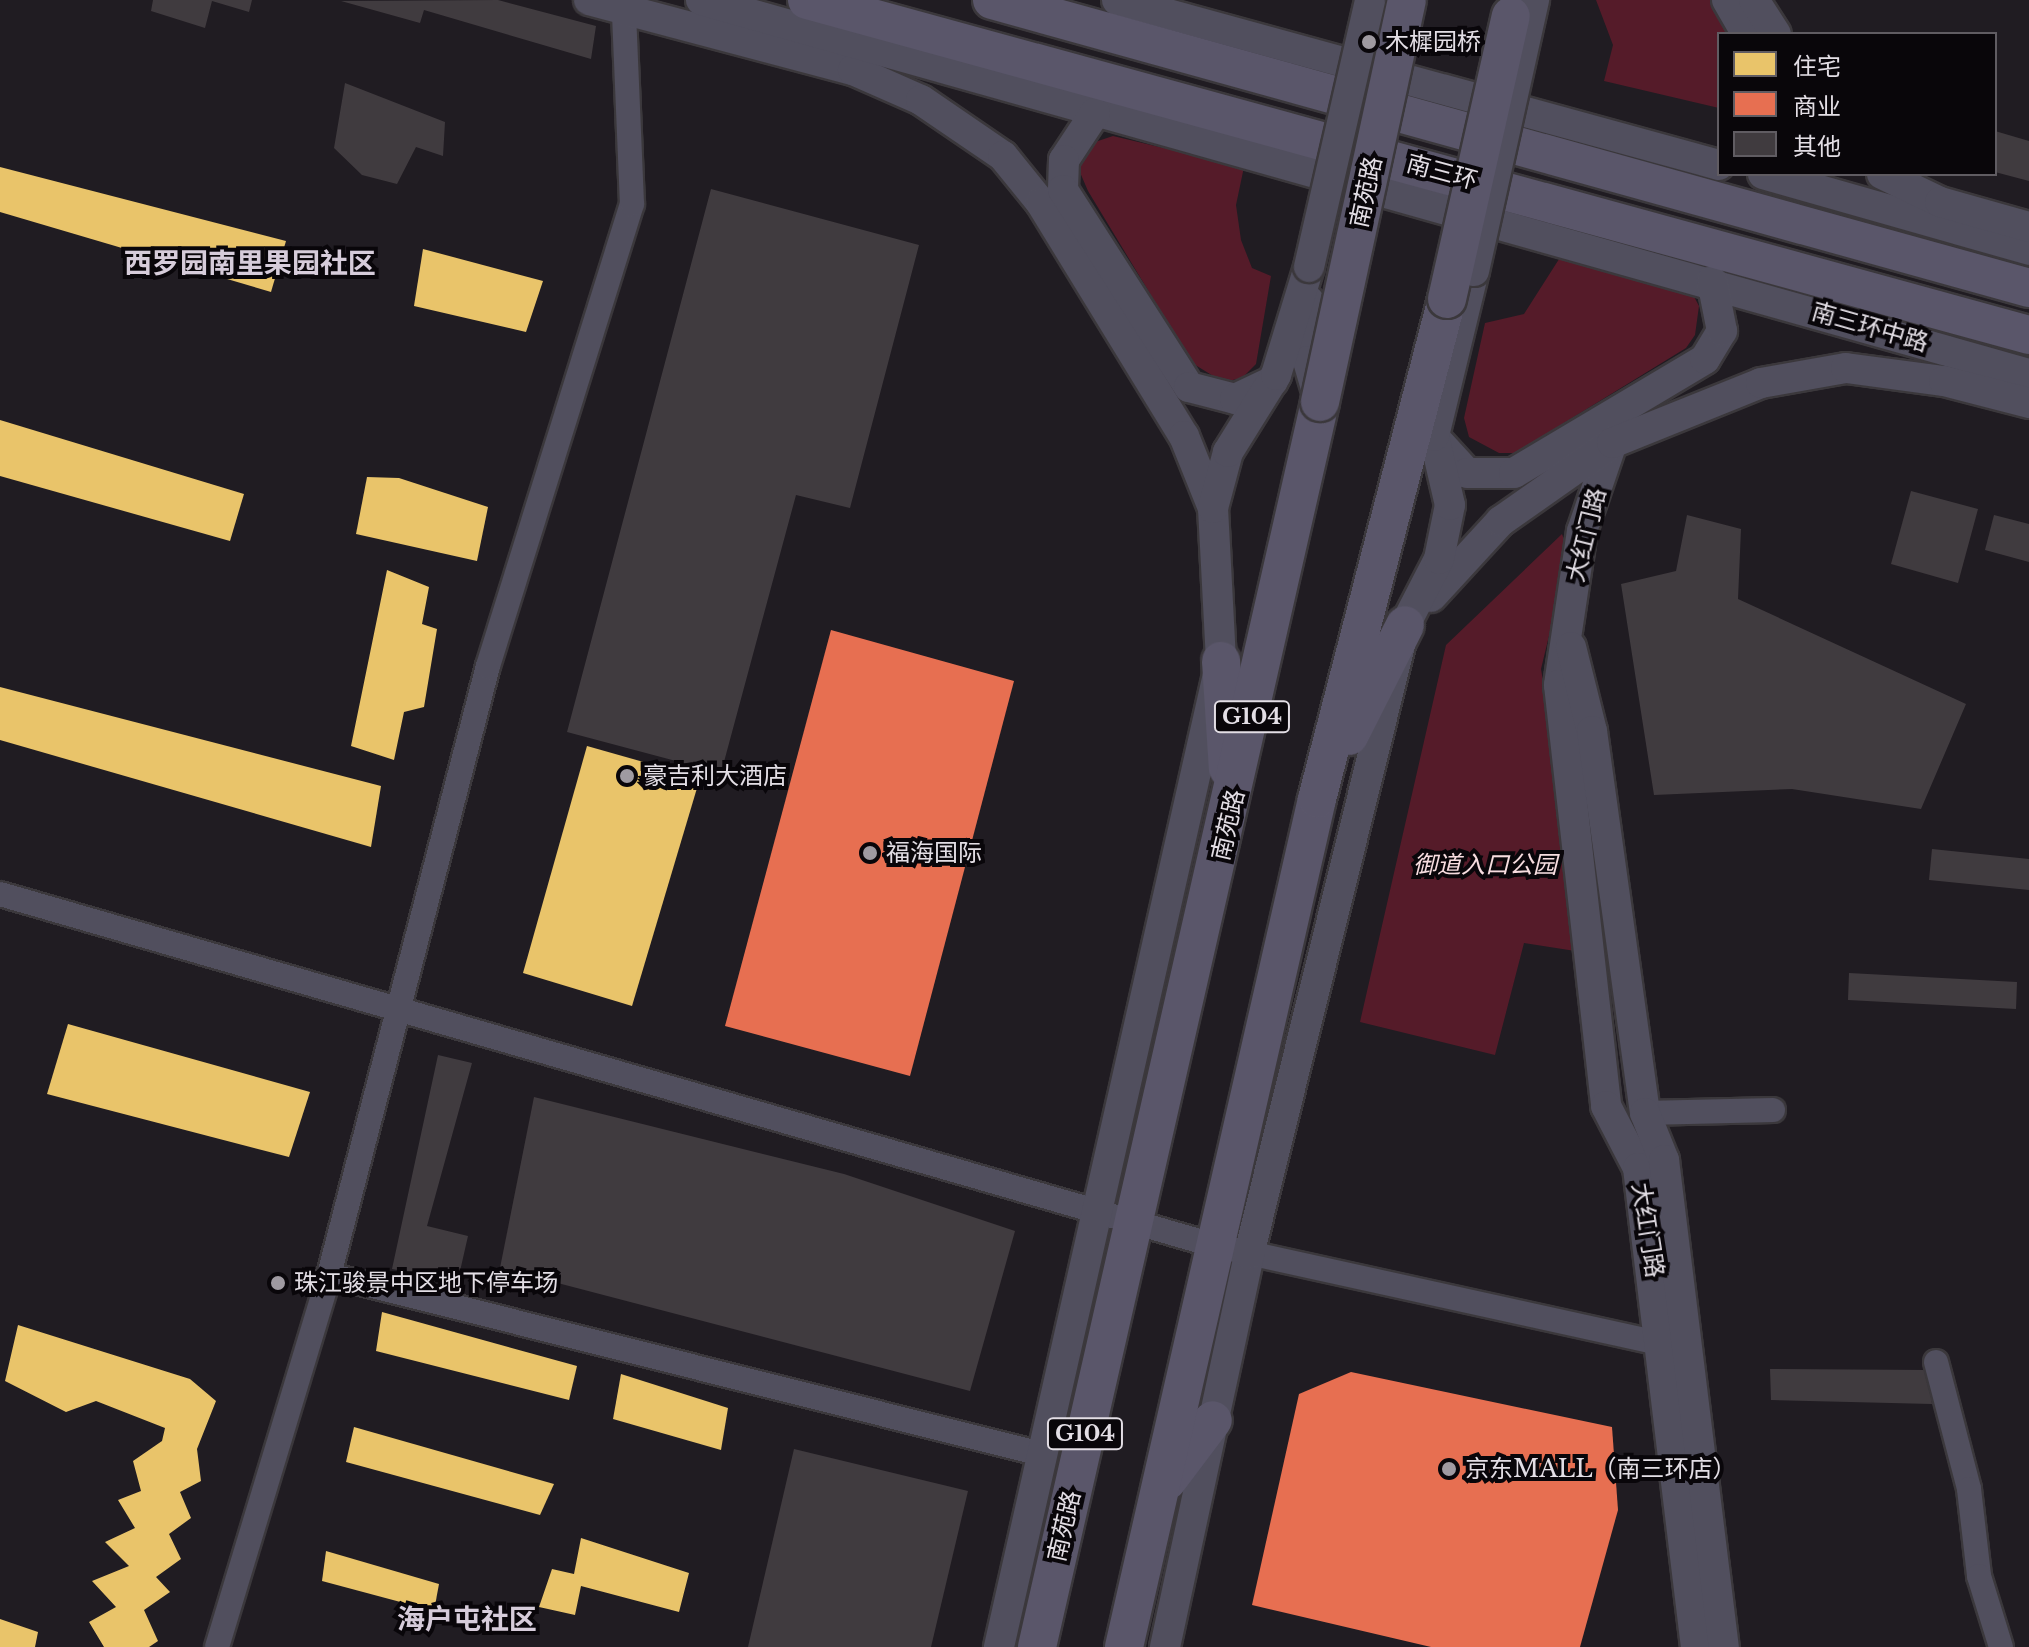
<!DOCTYPE html>
<meta charset="utf-8">
<style>
body{margin:0}
#map{position:relative;width:2029px;height:1647px;overflow:hidden;background:#201c22;font-family:"Libre Baskerville","Noto Sans SC",serif}
div>[style]{position:absolute}
[style*='--x']{left:calc(var(--x)*1px);top:calc(var(--y)*1px);width:calc(var(--w)*1px);rotate:calc(var(--a)*1deg)}
.green>*{inset:0;background:#551b29}
.homes>*{inset:0;background:#e9c46a}
.shops>*{inset:0;background:#e76f51}
.building>*{inset:0;background:#403b3f}
.roads{filter:drop-shadow(2px 0 #3b383c) drop-shadow(-2px 0 #3b383c) drop-shadow(0 2px #3b383c) drop-shadow(0 -2px #3b383c)}
.minor>*{height:24px;margin:-12px;padding:0 12px;transform-origin:12px;border-radius:12px;background:#514f5e}
.tertiary>*{height:30px;margin:-15px;padding:0 15px;transform-origin:15px;border-radius:15px;background:#514f5e}
.trunk>*{height:38px;margin:-19px;padding:0 19px;transform-origin:19px;border-radius:19px;background:#5a566a}
.bridges{filter:drop-shadow(2px 0 #3b383c) drop-shadow(-2px 0 #3b383c) drop-shadow(0 2px #3b383c) drop-shadow(0 -2px #3b383c)}
.tertiary-bridge>*{height:30px;margin:-15px;padding:0 15px;transform-origin:15px;border-radius:15px;background:#514f5e}
.trunk-bridge>*{height:38px;margin:-19px;padding:0 19px;transform-origin:19px;border-radius:19px;background:#5a566a}
.dots>*{width:22px;height:22px;translate:-50% -50%;box-sizing:border-box;border:4px solid #09060a;border-radius:50%}
span{translate:-50% -50%;white-space:nowrap;text-align:center;line-height:1.15;-webkit-text-stroke:8px #09060a;paint-order:stroke}
.shield-label span{padding:2px 6px;background:#09060a;border:2px solid;border-radius:6px;-webkit-text-stroke-width:0}
.shield-label{font-size:22px;color:#e3dee5;font-weight:700}
.poi-label{font-size:24px;color:#e3dee5}
.left{translate:0 -50%;text-align:left}
.street-label{font-size:24px;color:#e3dee5}
.park-label{font-size:24px;color:#f7dde0;font-style:italic}
.quarter-label{font-size:28px;color:#d6ccda;font-weight:700}
.legend{position:absolute;left:1717px;top:32px;width:280px;height:144px;box-sizing:border-box;background:#09060a;border:2px solid #605c62;margin:0;padding:10px 14px;list-style:none;font-size:24px;color:#e3dee5}
.legend li{display:flex;align-items:center;gap:16px;height:40px}
.legend b{width:40px;border:2px solid #605c62}
</style>
<div id="map">
<div class="green">
<div style="clip-path:polygon(1596px 0,1721px 0,1742px 34px,1719px 34px,1719px 108px,1604px 81px,1613px 45px)"></div>
<div style="clip-path:polygon(1113px 136px,1244px 167px,1236px 205px,1241px 240px,1252px 268px,1271px 276px,1256px 364px,1242px 378px,1223px 382px,1192px 363px,1088px 191px,1079px 170px,1089px 144px)"></div>
<div style="clip-path:polygon(1561px 256px,1691px 291px,1699px 306px,1695px 335px,1686px 348px,1515px 453px,1499px 453px,1469px 437px,1464px 418px,1485px 323px,1524px 314px)"></div>
<div style="clip-path:polygon(1562px 534px,1569px 553px,1541px 669px,1588px 953px,1524px 943px,1495px 1055px,1360px 1022px,1446px 645px)"></div>
</div>
<div class="homes">
<div style="clip-path:polygon(0 167px,286px 241px,271px 292px,0 212px)"></div>
<div style="clip-path:polygon(423px 249px,543px 281px,526px 332px,414px 306px)"></div>
<div style="clip-path:polygon(0 420px,244px 494px,230px 541px,0 476px)"></div>
<div style="clip-path:polygon(367px 477px,399px 478px,488px 507px,477px 561px,356px 534px)"></div>
<div style="clip-path:polygon(387px 570px,429px 587px,422px 624px,437px 629px,424px 707px,404px 712px,394px 760px,351px 746px)"></div>
<div style="clip-path:polygon(0 687px,381px 786px,371px 847px,0 740px)"></div>
<div style="clip-path:polygon(587px 746px,700px 778px,632px 1006px,523px 973px)"></div>
<div style="clip-path:polygon(68px 1024px,310px 1092px,289px 1157px,47px 1094px)"></div>
<div style="clip-path:polygon(382px 1312px,577px 1366px,569px 1400px,376px 1351px)"></div>
<div style="clip-path:polygon(18px 1325px,190px 1379px,216px 1401px,197px 1449px,201px 1481px,180px 1492px,191px 1518px,169px 1534px,181px 1559px,156px 1577px,170px 1592px,144px 1610px,158px 1641px,149px 1647px,104px 1647px,89px 1622px,116px 1607px,92px 1581px,129px 1566px,105px 1542px,135px 1528px,118px 1500px,141px 1491px,133px 1461px,162px 1441px,165px 1428px,96px 1401px,66px 1412px,5px 1381px)"></div>
<div style="clip-path:polygon(621px 1374px,728px 1408px,721px 1450px,613px 1419px)"></div>
<div style="clip-path:polygon(354px 1427px,554px 1484px,540px 1515px,346px 1462px)"></div>
<div style="clip-path:polygon(581px 1538px,689px 1573px,679px 1612px,581px 1586px,575px 1615px,539px 1607px,552px 1569px,574px 1574px)"></div>
<div style="clip-path:polygon(326px 1551px,439px 1584px,434px 1611px,322px 1581px)"></div>
<div style="clip-path:polygon(0 1619px,38px 1632px,35px 1647px,0 1647px)"></div>
</div>
<div class="shops">
<div style="clip-path:polygon(831px 630px,1014px 681px,910px 1076px,725px 1026px)"></div>
<div style="clip-path:polygon(1351px 1372px,1612px 1427px,1618px 1510px,1580px 1647px,1431px 1647px,1252px 1605px,1299px 1394px)"></div>
</div>
<div class="building">
<div style="clip-path:polygon(153px 0,252px 0,249px 12px,212px 1px,205px 28px,151px 11px)"></div>
<div style="clip-path:polygon(498px 0,596px 26px,591px 59px,424px 10px,420px 23px,341px 1px)"></div>
<div style="clip-path:polygon(345px 83px,445px 122px,443px 156px,416px 147px,397px 184px,362px 175px,334px 148px)"></div>
<div style="clip-path:polygon(1995px 131px,2029px 141px,2029px 181px,1995px 172px)"></div>
<div style="clip-path:polygon(711px 189px,919px 245px,850px 508px,796px 495px,721px 773px,567px 732px)"></div>
<div style="clip-path:polygon(1911px 491px,1978px 509px,1958px 583px,1891px 564px)"></div>
<div style="clip-path:polygon(1687px 515px,1741px 529px,1738px 599px,1966px 704px,1921px 809px,1792px 789px,1654px 795px,1621px 584px,1676px 571px)"></div>
<div style="clip-path:polygon(1994px 515px,2029px 524px,2029px 562px,1985px 550px)"></div>
<div style="clip-path:polygon(1932px 849px,2029px 859px,2029px 890px,1929px 880px)"></div>
<div style="clip-path:polygon(1849px 973px,2017px 982px,2016px 1009px,1848px 1000px)"></div>
<div style="clip-path:polygon(438px 1055px,472px 1063px,427px 1226px,468px 1236px,458px 1280px,392px 1269px)"></div>
<div style="clip-path:polygon(534px 1097px,844px 1174px,1015px 1231px,970px 1391px,500px 1268px)"></div>
<div style="clip-path:polygon(1770px 1369px,1928px 1370px,1932px 1404px,1771px 1400px)"></div>
<div style="clip-path:polygon(794px 1449px,968px 1491px,931px 1647px,748px 1647px)"></div>
</div>
<div class="roads">
<div class="minor">
<div style="--x:0;--y:894;--w:1263;--a:16.14"></div>
<div style="--x:1213;--y:1245;--w:474;--a:12.4"></div>
<div style="--x:1645;--y:1113;--w:128;--a:-1.3"></div>
<div style="--x:329;--y:1275;--w:738;--a:14.11"></div>
<div style="--x:1936;--y:1362;--w:131;--a:75.4"></div>
<div style="--x:1969;--y:1489;--w:88;--a:83.4"></div>
<div style="--x:1979;--y:1576;--w:74;--a:72.8"></div>
<div style="--x:217;--y:1647;--w:388;--a:-73.2"></div>
<div style="--x:329;--y:1275;--w:629;--a:-75.37"></div>
<div style="--x:488;--y:666;--w:484;--a:-72.7"></div>
<div style="--x:632;--y:204;--w:193;--a:-92.4"></div>
</div>
<div class="tertiary">
<div style="--x:589;--y:0;--w:273;--a:14.9"></div>
<div style="--x:853;--y:70;--w:74;--a:23.8"></div>
<div style="--x:921;--y:100;--w:99;--a:34.3"></div>
<div style="--x:1003;--y:156;--w:60;--a:51"></div>
<div style="--x:1041;--y:203;--w:273;--a:58.5"></div>
<div style="--x:1184;--y:436;--w:78;--a:68.1"></div>
<div style="--x:1213;--y:508;--w:153;--a:87"></div>
<div style="--x:1221;--y:661;--w:1011;--a:102.69"></div>
<div style="--x:701;--y:0;--w:1380;--a:15.73"></div>
<div style="--x:1117;--y:0;--w:624;--a:15.33"></div>
<div style="--x:1727;--y:0;--w:39;--a:60"></div>
<div style="--x:1754;--y:0;--w:40;--a:57.1"></div>
<div style="--x:1095;--y:113;--w:56;--a:123.4"></div>
<div style="--x:1064;--y:160;--w:30;--a:92"></div>
<div style="--x:1063;--y:190;--w:234;--a:57.4"></div>
<div style="--x:1189;--y:387;--w:48;--a:14.6"></div>
<div style="--x:1235;--y:399;--w:42;--a:-25.3"></div>
<div style="--x:1763;--y:174;--w:277;--a:15.9"></div>
<div style="--x:1882;--y:174;--w:64;--a:25.8"></div>
<div style="--x:1940;--y:202;--w:92;--a:15.7"></div>
<div style="--x:1309;--y:301;--w:60;--a:91"></div>
<div style="--x:1308;--y:361;--w:43;--a:73.7"></div>
<div style="--x:1435;--y:438;--w:47;--a:47.6"></div>
<div style="--x:1467;--y:473;--w:47;--a:0"></div>
<div style="--x:1514;--y:473;--w:222;--a:-30.8"></div>
<div style="--x:1705;--y:359;--w:33;--a:-59"></div>
<div style="--x:1722;--y:331;--w:51;--a:-101.3"></div>
<div style="--x:1612;--y:443;--w:93;--a:108.8"></div>
<div style="--x:1582;--y:531;--w:156;--a:98.5"></div>
<div style="--x:1559;--y:685;--w:424;--a:83.6"></div>
<div style="--x:1606;--y:1106;--w:70;--a:62.7"></div>
<div style="--x:1638;--y:1168;--w:482;--a:83.1"></div>
<div style="--x:1213;--y:508;--w:58;--a:-75"></div>
<div style="--x:1228;--y:452;--w:91;--a:-58.1"></div>
<div style="--x:1276;--y:375;--w:113;--a:-73"></div>
<div style="--x:1431;--y:597;--w:103;--a:-47.4"></div>
<div style="--x:1501;--y:521;--w:136;--a:-35.1"></div>
<div style="--x:1612;--y:443;--w:161;--a:-21.9"></div>
<div style="--x:1761;--y:383;--w:86;--a:-10"></div>
<div style="--x:1846;--y:368;--w:99;--a:7.6"></div>
<div style="--x:1944;--y:381;--w:88;--a:14.5"></div>
<div style="--x:1571;--y:647;--w:87;--a:76"></div>
<div style="--x:1592;--y:731;--w:386;--a:82.1"></div>
<div style="--x:1645;--y:1113;--w:51;--a:68"></div>
<div style="--x:1664;--y:1160;--w:491;--a:83"></div>
<div style="--x:1165;--y:1647;--w:402;--a:-77.9"></div>
<div style="--x:1249;--y:1254;--w:648;--a:-76.07"></div>
<div style="--x:1405;--y:625;--w:74;--a:-62.7"></div>
<div style="--x:1439;--y:559;--w:55;--a:-78.5"></div>
<div style="--x:1450;--y:505;--w:71;--a:-103.1"></div>
<div style="--x:1434;--y:436;--w:170;--a:-76.4"></div>
</div>
<div class="trunk">
<div style="--x:807;--y:0;--w:1267;--a:15.33"></div>
<div style="--x:992;--y:0;--w:1076;--a:15.52"></div>
<div style="--x:1221;--y:661;--w:108;--a:86.3"></div>
<div style="--x:1349;--y:736;--w:124;--a:-63.2"></div>
<div style="--x:1167;--y:1481;--w:76;--a:-53"></div>
<div style="--x:1037;--y:1647;--w:1277;--a:-77.19"></div>
<div style="--x:1124;--y:1647;--w:870;--a:-77.18"></div>
<div style="--x:1317;--y:799;--w:517;--a:-75.43"></div>
</div>
</div>
<div class="bridges">
<div class="tertiary-bridge">
<div style="--x:1309;--y:267;--w:274;--a:-77.1"></div>
<div style="--x:1474;--y:271;--w:278;--a:-77.5"></div>
</div>
<div class="trunk-bridge">
<div style="--x:1447;--y:299;--w:290;--a:-77.3"></div>
<div style="--x:1320;--y:402;--w:411;--a:-77.8"></div>
</div>
</div>
<div class="dots">
<div style="left:1369px;top:42px;background:#9f9aa1"></div>
<div style="left:627px;top:776px;background:#9f9aa1"></div>
<div style="left:870px;top:853px;background:#9f9aa1"></div>
<div style="left:278px;top:1283px;background:#9f9aa1"></div>
<div style="left:1449px;top:1469px;background:#9f9aa1"></div>
</div>
<div class="shield-label">
<span style="left:1252px;top:717px">G104</span>
<span style="left:1085px;top:1434px">G104</span>
</div>
<div class="poi-label">
<span class="left" style="left:1385px;top:42px">木樨园桥</span>
<span class="left" style="left:643px;top:776px">豪吉利大酒店</span>
<span class="left" style="left:886px;top:853px">福海国际</span>
<span class="left" style="left:294px;top:1283px">珠江骏景中区地下停车场</span>
<span class="left" style="left:1465px;top:1469px">京东MALL（南三环店）</span>
</div>
<div class="street-label">
<span style="left:1442px;top:172px;rotate:15deg">南三环</span>
<span style="left:1366px;top:192px;rotate:-78deg">南苑路</span>
<span style="left:1870px;top:327px;rotate:16deg">南三环中路</span>
<span style="left:1586px;top:535px;rotate:-76deg">大红门路</span>
<span style="left:1228px;top:825px;rotate:-77deg">南苑路</span>
<span style="left:1648px;top:1230px;rotate:81deg">大红门路</span>
<span style="left:1064px;top:1526px;rotate:-77deg">南苑路</span>
</div>
<div class="park-label">
<span style="left:1485px;top:865px">御道入口公园</span>
</div>
<div class="quarter-label">
<span style="left:250px;top:264px">西罗园南里果园社区</span>
<span style="left:467px;top:1620px">海户屯社区</span>
</div>
<ul class="legend">
<li><b style="height:22px;background:#e9c46a"></b>住宅</li>
<li><b style="height:22px;background:#e76f51"></b>商业</li>
<li><b style="height:22px;background:#403b3f"></b>其他</li>
</ul>
</div>
